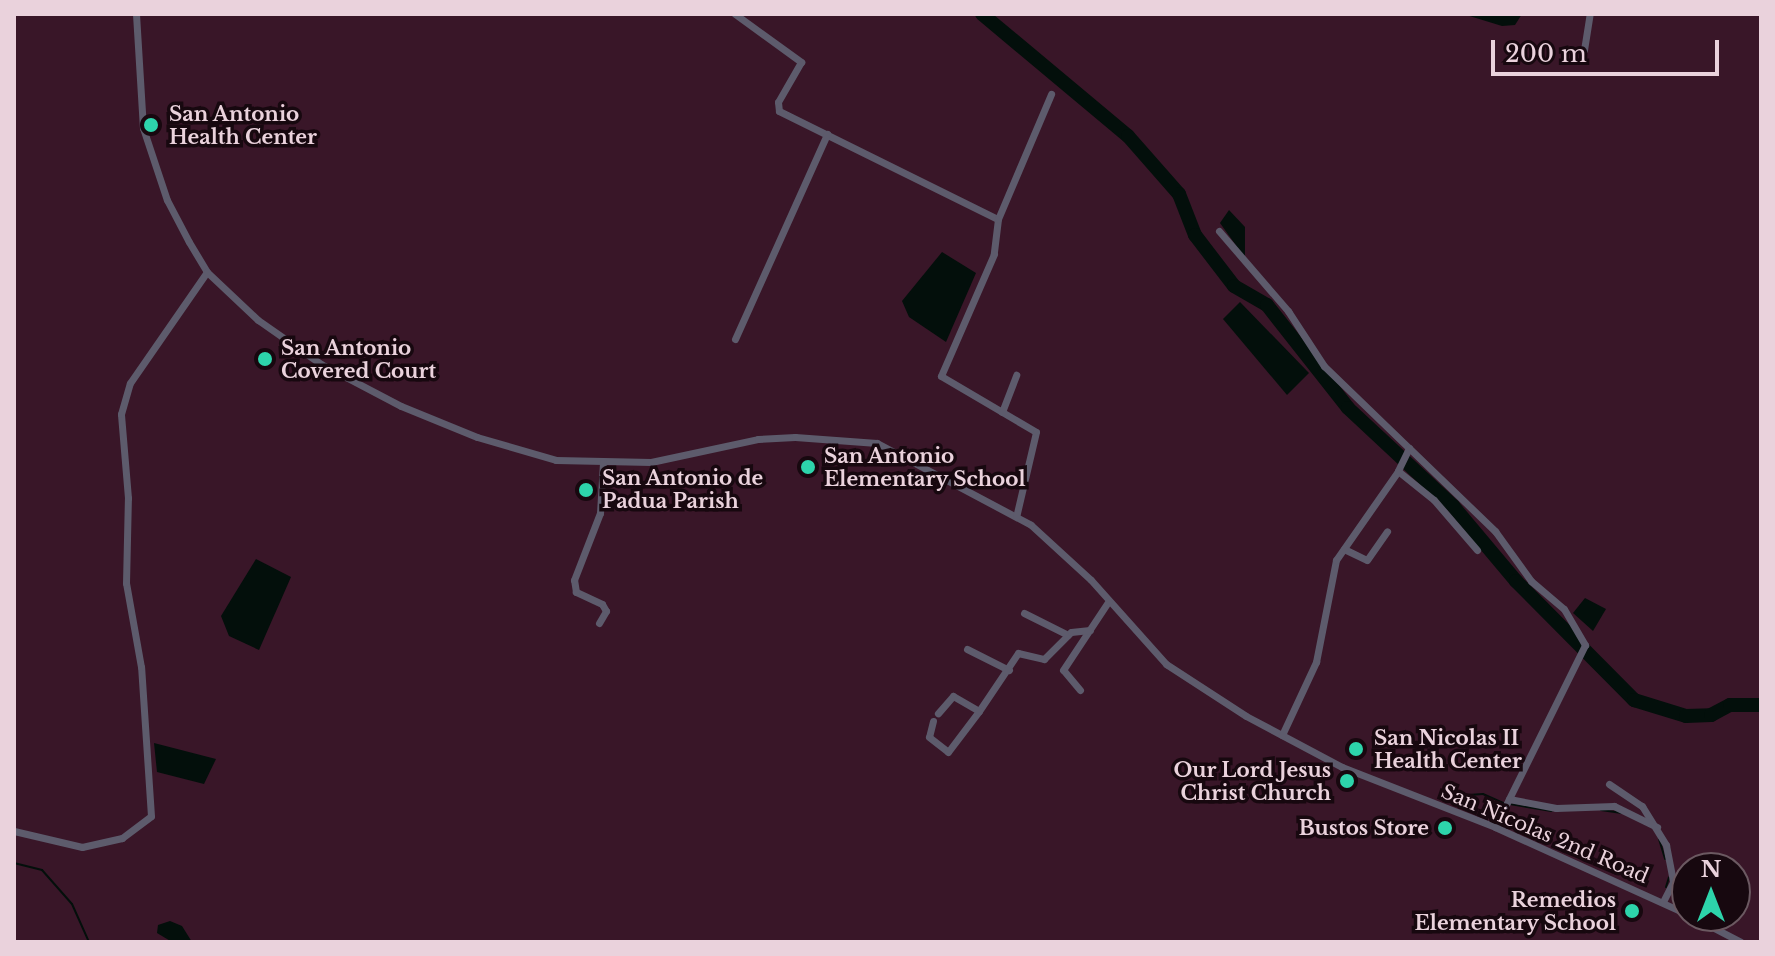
<!DOCTYPE html>
<style>
body{margin:0}
#map{position:relative;width:1775px;height:956px;overflow:hidden;background:#391628;font-family:"Libre Baskerville",serif}
div>[style]{position:absolute}
[style*='--x']{left:calc(var(--x)*1px);top:calc(var(--y)*1px);width:calc(var(--w)*1px);rotate:calc(var(--a)*1deg)}
.water>*{inset:0;background:#030f0b}
.stream>*{height:2px;margin:-1px;padding:0 1px;transform-origin:1px;border-radius:1px;background:#030f0b}
.river>*{height:14px;margin:-7px;padding:0 7px;transform-origin:7px;border-radius:7px;background:#030f0b}
.minor>*{height:7px;margin:-3.5px;padding:0 3.5px;transform-origin:3.5px;border-radius:3.5px;background:#5d5b6c}
.dots>*{width:22px;height:22px;translate:-50% -50%;box-sizing:border-box;border:4px solid #17080f;border-radius:50%}
span{translate:-50% -50%;white-space:nowrap;text-align:center;line-height:1.15;-webkit-text-stroke:7px #17080f;paint-order:stroke}
.poi-label{font-size:20px;color:#ead2dc;font-weight:700}
.left{translate:0 -50%;text-align:left}
.right{translate:-100% -50%;text-align:right}
.street-label{font-size:20px;color:#ead2dc}
.frame{position:absolute;inset:0;border:16px solid #ead2dc;pointer-events:none}
.north{position:absolute;left:1671px;top:852px;width:80px;height:80px;box-sizing:border-box;background:#17080f;border:2px solid #6b5961;border-radius:50%;rotate:0deg;font-size:22px;font-weight:700;line-height:32px;text-align:center;color:#ead2dc}
.north::after{content:'';display:block;margin:auto;width:28px;height:36px;background:#2dd4ab;clip-path:polygon(50% 0,100% 100%,50% 72%,0 100%)}
.scale{position:absolute;left:1491px;top:40px;width:228px;height:36px;box-sizing:border-box;border:4px solid #ead2dc;border-top:0;padding-left:10px;font-size:24px;line-height:28px;white-space:nowrap;color:#ead2dc;-webkit-text-stroke:6px #17080f;paint-order:stroke}
</style>
<div id="map">
<div class="water">
<div style="clip-path:polygon(1463px 14px,1522px 14px,1515px 25px,1502px 26px)"></div>
<div style="clip-path:polygon(1229px 210px,1245px 227px,1245px 258px,1220px 223px)"></div>
<div style="clip-path:polygon(942px 252px,976px 273px,946px 342px,909px 317px,902px 301px)"></div>
<div style="clip-path:polygon(1240px 302px,1309px 373px,1287px 395px,1223px 319px)"></div>
<div style="clip-path:polygon(256px 559px,291px 577px,259px 650px,229px 636px,221px 616px)"></div>
<div style="clip-path:polygon(1585px 598px,1606px 609px,1593px 631px,1573px 613px)"></div>
<div style="clip-path:polygon(154px 743px,216px 759px,204px 784px,157px 772px)"></div>
<div style="clip-path:polygon(170px 921px,182px 926px,192px 942px,172px 942px,157px 933px,158px 925px)"></div>
</div>
<div class="stream">
<div style="--x:1439;--y:797;--w:44;--a:-3.9"></div>
<div style="--x:1483;--y:794;--w:22;--a:24"></div>
<div style="--x:1510;--y:804;--w:42;--a:9.7"></div>
<div style="--x:1601;--y:810;--w:21;--a:8"></div>
<div style="--x:1659;--y:839;--w:21;--a:73"></div>
<div style="--x:14;--y:863;--w:29;--a:14"></div>
<div style="--x:42;--y:870;--w:45;--a:48.6"></div>
<div style="--x:72;--y:904;--w:42;--a:65.9"></div>
<div style="--x:1666;--y:887;--w:10;--a:-73"></div>
</div>
<div class="river">
<div style="--x:982;--y:14;--w:190;--a:39.9"></div>
<div style="--x:1128;--y:136;--w:77;--a:48.7"></div>
<div style="--x:1179;--y:194;--w:44;--a:68.7"></div>
<div style="--x:1195;--y:235;--w:64;--a:52.6"></div>
<div style="--x:1234;--y:286;--w:38;--a:30"></div>
<div style="--x:1267;--y:305;--w:131;--a:51.8"></div>
<div style="--x:1348;--y:408;--w:144;--a:43"></div>
<div style="--x:1453;--y:506;--w:98;--a:50"></div>
<div style="--x:1516;--y:581;--w:168;--a:45.2"></div>
<div style="--x:1634;--y:700;--w:54;--a:17.1"></div>
<div style="--x:1686;--y:716;--w:25;--a:-2"></div>
<div style="--x:1711;--y:715;--w:21;--a:-28"></div>
<div style="--x:1730;--y:705;--w:31;--a:0"></div>
</div>
<div class="minor">
<div style="--x:136;--y:14;--w:114;--a:86.5"></div>
<div style="--x:143;--y:128;--w:76;--a:71.6"></div>
<div style="--x:167;--y:200;--w:47;--a:62.4"></div>
<div style="--x:189;--y:242;--w:35;--a:59"></div>
<div style="--x:207;--y:272;--w:70;--a:43.3"></div>
<div style="--x:258;--y:320;--w:77;--a:34.9"></div>
<div style="--x:321;--y:364;--w:90;--a:27.7"></div>
<div style="--x:401;--y:406;--w:82;--a:22.2"></div>
<div style="--x:477;--y:437;--w:82;--a:16.2"></div>
<div style="--x:556;--y:460;--w:95;--a:1.2"></div>
<div style="--x:651;--y:462;--w:109;--a:-12.1"></div>
<div style="--x:758;--y:439;--w:37;--a:-3"></div>
<div style="--x:795;--y:437;--w:82;--a:4.2"></div>
<div style="--x:877;--y:443;--w:174;--a:28"></div>
<div style="--x:1031;--y:525;--w:81;--a:42.5"></div>
<div style="--x:1091;--y:580;--w:113;--a:48.2"></div>
<div style="--x:1166;--y:664;--w:95;--a:33"></div>
<div style="--x:1246;--y:716;--w:109;--a:28"></div>
<div style="--x:1342;--y:767;--w:164;--a:21.4"></div>
<div style="--x:1495;--y:827;--w:211;--a:24.4"></div>
<div style="--x:735;--y:14;--w:82;--a:36"></div>
<div style="--x:801;--y:62;--w:46;--a:119.9"></div>
<div style="--x:778;--y:102;--w:9;--a:84"></div>
<div style="--x:779;--y:111;--w:244;--a:26.3"></div>
<div style="--x:998;--y:219;--w:35;--a:97"></div>
<div style="--x:994;--y:254;--w:133;--a:113.5"></div>
<div style="--x:941;--y:376;--w:110;--a:30.5"></div>
<div style="--x:1036;--y:432;--w:87;--a:103.2"></div>
<div style="--x:1584;--y:50;--w:36;--a:-81"></div>
<div style="--x:998;--y:219;--w:136;--a:-67"></div>
<div style="--x:1219;--y:231;--w:106;--a:49.2"></div>
<div style="--x:1288;--y:311;--w:66;--a:56.8"></div>
<div style="--x:1324;--y:366;--w:118;--a:44"></div>
<div style="--x:1409;--y:448;--w:25;--a:116"></div>
<div style="--x:735;--y:339;--w:225;--a:-65.8"></div>
<div style="--x:1002;--y:412;--w:40;--a:-69"></div>
<div style="--x:1409;--y:448;--w:120;--a:44"></div>
<div style="--x:1495;--y:531;--w:62;--a:54.2"></div>
<div style="--x:1531;--y:581;--w:43;--a:40.3"></div>
<div style="--x:1564;--y:609;--w:42;--a:59.7"></div>
<div style="--x:1585;--y:645;--w:203;--a:116.3"></div>
<div style="--x:1344;--y:549;--w:25;--a:26"></div>
<div style="--x:1367;--y:560;--w:35;--a:-55"></div>
<div style="--x:1024;--y:613;--w:49;--a:26.6"></div>
<div style="--x:599;--y:623;--w:14;--a:-60"></div>
<div style="--x:606;--y:611;--w:8;--a:-120"></div>
<div style="--x:602;--y:604;--w:29;--a:-155"></div>
<div style="--x:576;--y:592;--w:12;--a:-99"></div>
<div style="--x:574;--y:580;--w:72;--a:-68.8"></div>
<div style="--x:600;--y:513;--w:50;--a:-86.6"></div>
<div style="--x:967;--y:649;--w:47;--a:26.6"></div>
<div style="--x:1080;--y:690;--w:26;--a:-130"></div>
<div style="--x:1063;--y:670;--w:82;--a:-56.5"></div>
<div style="--x:979;--y:711;--w:70;--a:-56.1"></div>
<div style="--x:1018;--y:653;--w:27;--a:13"></div>
<div style="--x:1044;--y:659;--w:38;--a:-45"></div>
<div style="--x:1071;--y:632;--w:19;--a:-6"></div>
<div style="--x:933;--y:721;--w:16;--a:104"></div>
<div style="--x:929;--y:737;--w:24;--a:38"></div>
<div style="--x:948;--y:752;--w:51;--a:-52.9"></div>
<div style="--x:979;--y:711;--w:30;--a:-150"></div>
<div style="--x:953;--y:696;--w:23;--a:131"></div>
<div style="--x:1282;--y:735;--w:81;--a:-65"></div>
<div style="--x:1316;--y:662;--w:104;--a:-78.9"></div>
<div style="--x:1336;--y:560;--w:108;--a:-55.1"></div>
<div style="--x:1398;--y:471;--w:46;--a:38.9"></div>
<div style="--x:1434;--y:500;--w:66;--a:49.3"></div>
<div style="--x:1609;--y:784;--w:40;--a:34"></div>
<div style="--x:1642;--y:806;--w:46;--a:58.4"></div>
<div style="--x:1666;--y:845;--w:38;--a:79"></div>
<div style="--x:1673;--y:882;--w:22;--a:117"></div>
<div style="--x:1509;--y:799;--w:48;--a:10.8"></div>
<div style="--x:1556;--y:808;--w:58;--a:-2"></div>
<div style="--x:1614;--y:806;--w:48;--a:26"></div>
<div style="--x:14;--y:831;--w:70;--a:13.2"></div>
<div style="--x:82;--y:847;--w:41;--a:-12.7"></div>
<div style="--x:122;--y:838;--w:36;--a:-37"></div>
<div style="--x:151;--y:816;--w:149;--a:-93.8"></div>
<div style="--x:141;--y:667;--w:85;--a:-100.1"></div>
<div style="--x:126;--y:583;--w:85;--a:-88.7"></div>
<div style="--x:128;--y:498;--w:84;--a:-94.8"></div>
<div style="--x:121;--y:414;--w:32;--a:-74"></div>
<div style="--x:130;--y:383;--w:135;--a:-55.3"></div>
<div style="--x:1691;--y:916;--w:56;--a:27.5"></div>
</div>
<div class="dots">
<div style="left:151px;top:125px;background:#2dd4ab"></div>
<div style="left:265px;top:359px;background:#2dd4ab"></div>
<div style="left:808px;top:467px;background:#2dd4ab"></div>
<div style="left:586px;top:490px;background:#2dd4ab"></div>
<div style="left:1356px;top:749px;background:#2dd4ab"></div>
<div style="left:1347px;top:781px;background:#2dd4ab"></div>
<div style="left:1445px;top:828px;background:#2dd4ab"></div>
<div style="left:1632px;top:911px;background:#2dd4ab"></div>
</div>
<div class="poi-label">
<span class="left" style="left:169px;top:126px">San Antonio<br>Health Center</span>
<span class="left" style="left:281px;top:360px">San Antonio<br>Covered Court</span>
<span class="left" style="left:824px;top:468px">San Antonio<br>Elementary School</span>
<span class="left" style="left:602px;top:490px">San Antonio de<br>Padua Parish</span>
<span class="left" style="left:1374px;top:750px">San Nicolas II<br>Health Center</span>
<span class="right" style="left:1331px;top:782px">Our Lord Jesus<br>Christ Church</span>
<span class="right" style="left:1429px;top:828px">Bustos Store</span>
<span class="right" style="left:1616px;top:912px">Remedios<br>Elementary School</span>
</div>
<div class="street-label">
<span style="left:1545px;top:834px;rotate:23deg">San Nicolas 2nd Road</span>
</div>
<div class="frame"></div>
<div class="north">N</div>
<div class="scale">200 m</div>
</div>
